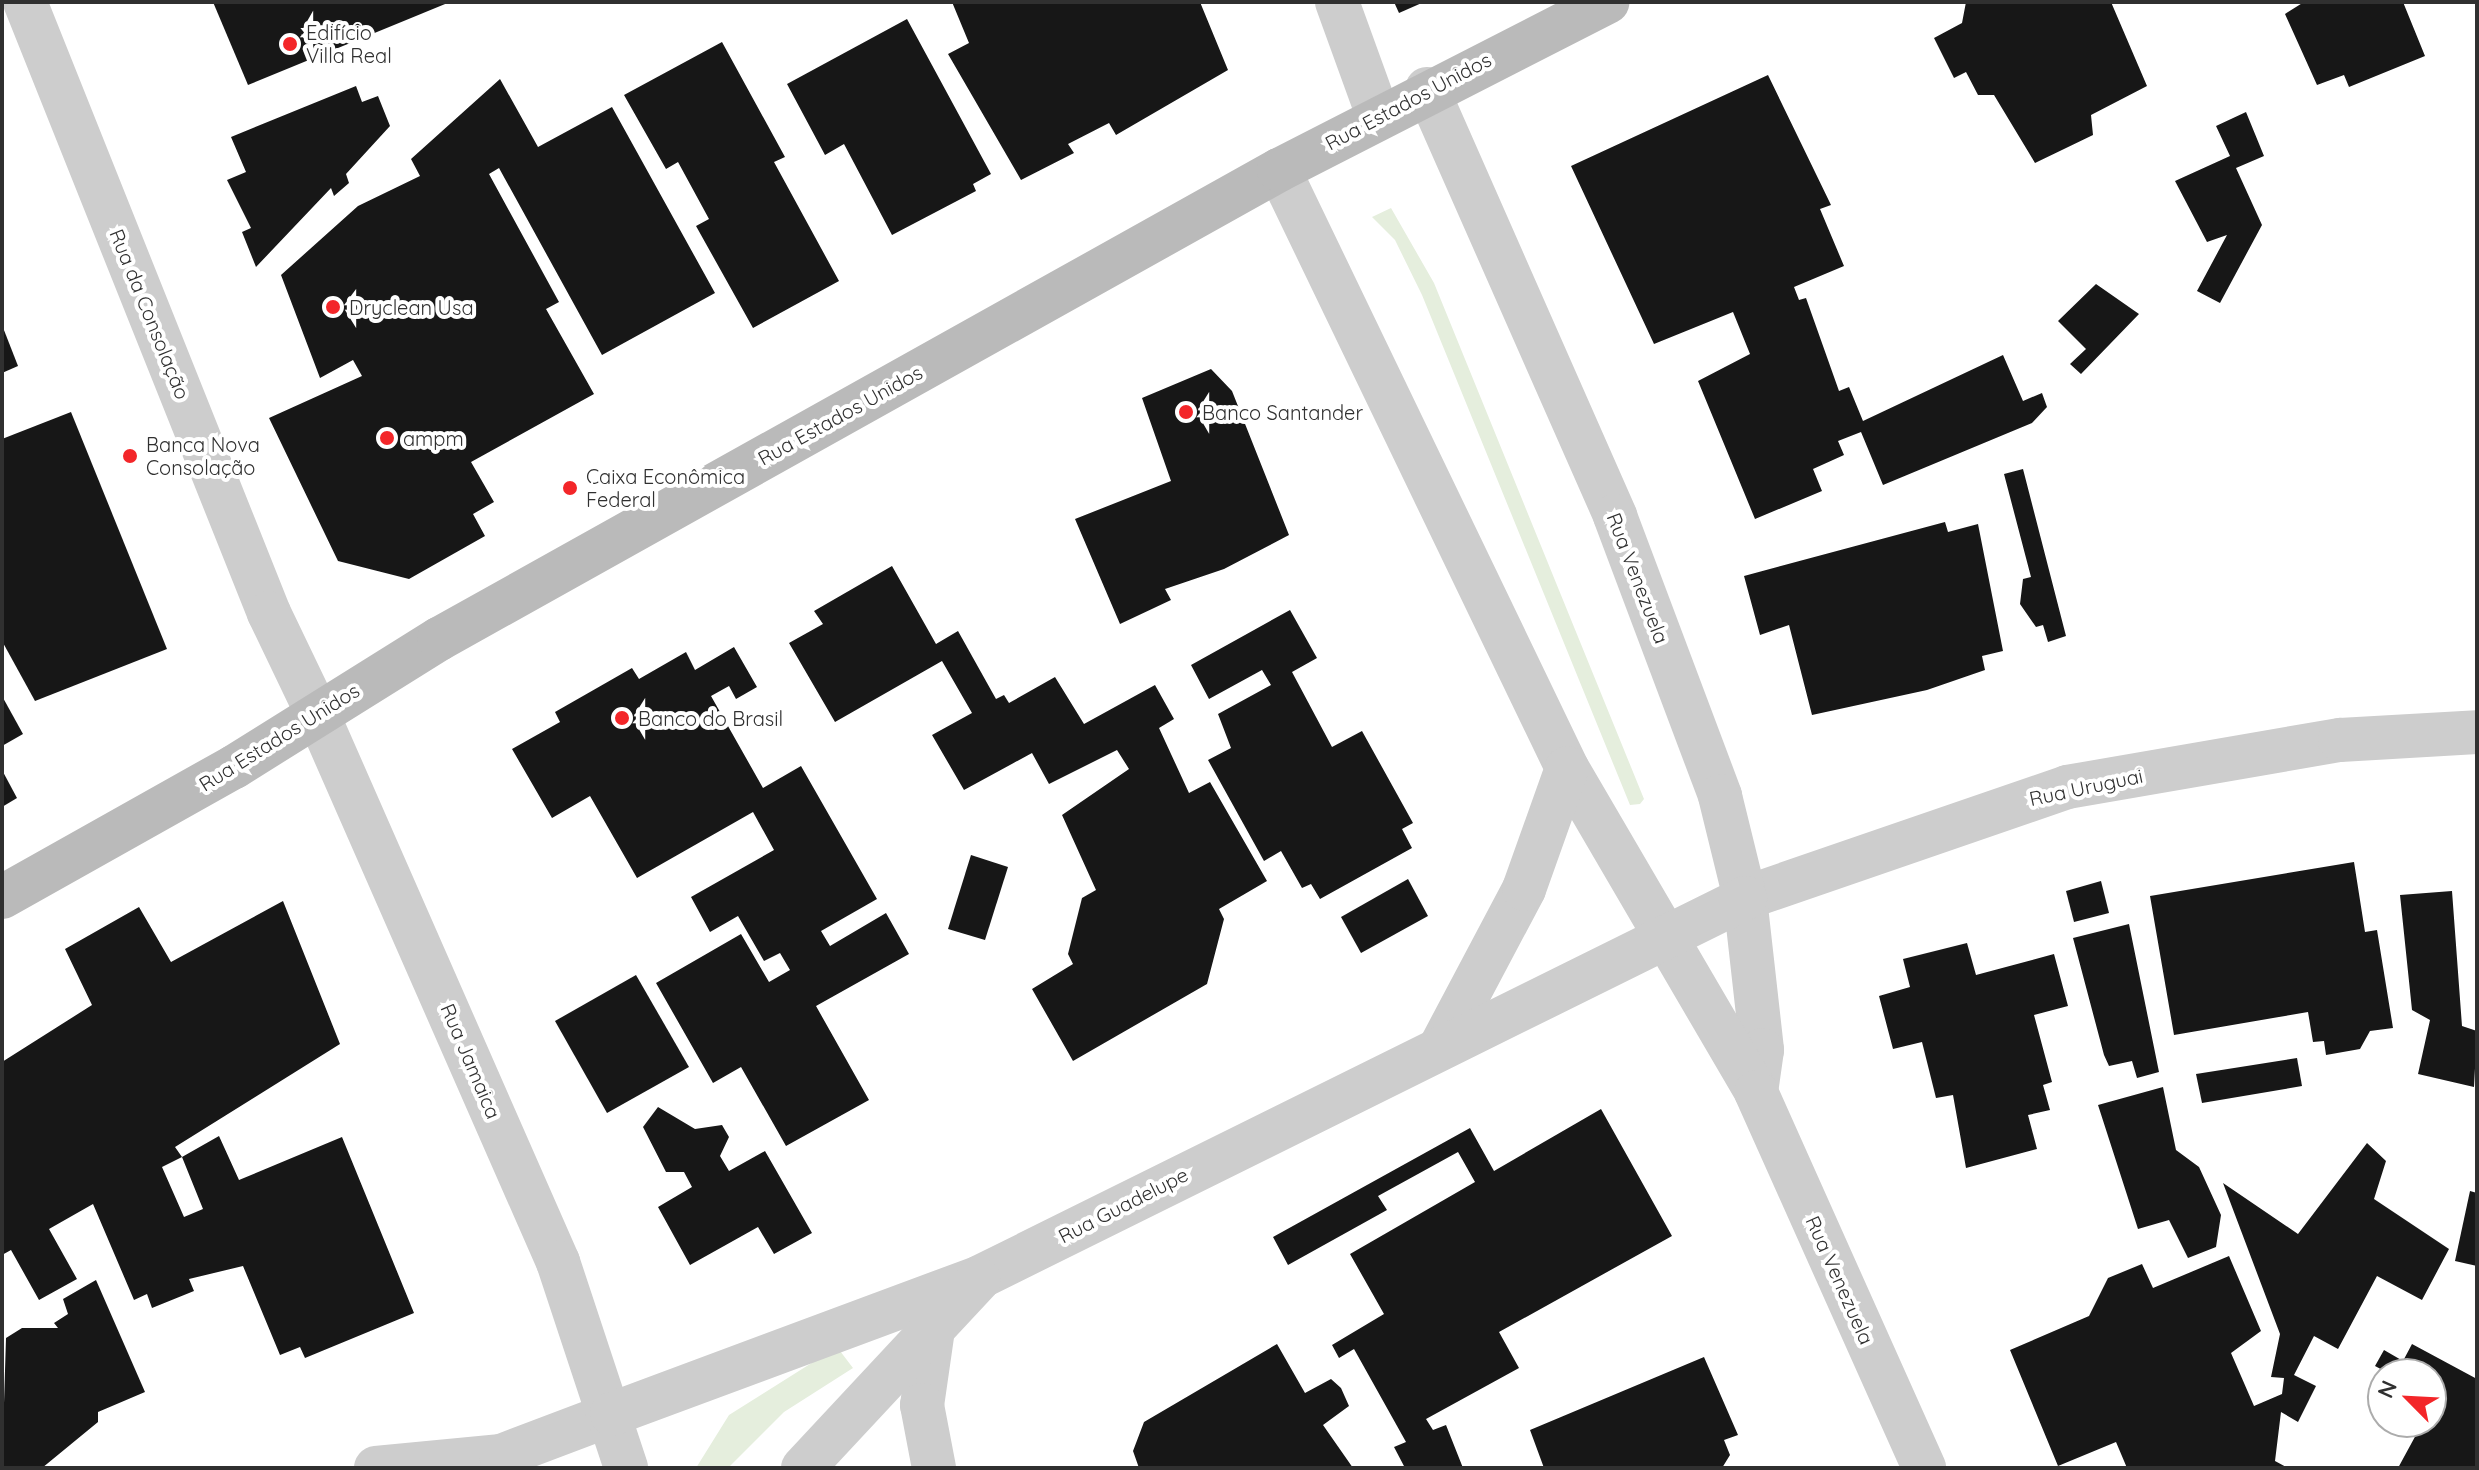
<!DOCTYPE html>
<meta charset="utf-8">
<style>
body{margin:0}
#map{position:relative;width:2479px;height:1470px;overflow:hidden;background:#fff;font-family:Quicksand,sans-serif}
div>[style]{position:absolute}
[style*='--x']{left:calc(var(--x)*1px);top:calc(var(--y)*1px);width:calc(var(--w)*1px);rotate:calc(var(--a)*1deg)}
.green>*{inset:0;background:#e5eedd}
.building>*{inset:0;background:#171717}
.minor>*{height:44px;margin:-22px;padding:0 22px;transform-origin:22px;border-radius:22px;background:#cdcdcd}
.tertiary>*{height:44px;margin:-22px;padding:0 22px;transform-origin:22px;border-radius:22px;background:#cdcdcd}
.secondary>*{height:44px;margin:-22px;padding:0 22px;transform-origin:22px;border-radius:22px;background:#bababa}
.dots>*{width:22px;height:22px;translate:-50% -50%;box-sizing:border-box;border:4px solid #fff;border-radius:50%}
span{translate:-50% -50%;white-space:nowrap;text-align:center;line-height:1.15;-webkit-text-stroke:8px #fff;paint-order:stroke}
.poi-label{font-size:20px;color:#303030}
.left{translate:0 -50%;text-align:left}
.street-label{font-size:20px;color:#303030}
.frame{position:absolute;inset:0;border:4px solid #303030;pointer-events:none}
.north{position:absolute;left:2367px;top:1358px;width:80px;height:80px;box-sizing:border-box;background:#fff;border:2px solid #acacac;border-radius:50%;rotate:294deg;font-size:22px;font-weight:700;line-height:32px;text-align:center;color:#303030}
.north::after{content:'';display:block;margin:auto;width:28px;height:36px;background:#f32629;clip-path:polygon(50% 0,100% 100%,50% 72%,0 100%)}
</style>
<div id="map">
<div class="green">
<div style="clip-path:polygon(1391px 208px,1434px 283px,1644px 799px,1640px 804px,1630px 805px,1422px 295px,1395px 240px,1372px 217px)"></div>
<div style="clip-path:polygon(837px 1347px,853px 1368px,784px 1412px,728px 1468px,696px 1468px,729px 1415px)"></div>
</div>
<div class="building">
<div style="clip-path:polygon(213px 2px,450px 2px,248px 85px)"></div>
<div style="clip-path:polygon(1200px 2px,1228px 70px,1116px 135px,1109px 123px,1068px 144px,1074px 153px,1021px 180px,948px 54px,969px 43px,952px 2px)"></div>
<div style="clip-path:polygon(1394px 2px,1424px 2px,1399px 13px)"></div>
<div style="clip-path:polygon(1966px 2px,2111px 2px,2147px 86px,2091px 115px,2093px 135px,2035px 163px,1994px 95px,1978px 95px,1966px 72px,1954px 78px,1934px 38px,1962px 23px)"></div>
<div style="clip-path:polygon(2304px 2px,2403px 2px,2425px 56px,2349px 87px,2344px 75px,2317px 85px,2285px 14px)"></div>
<div style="clip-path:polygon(907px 19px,991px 174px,973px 184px,976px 191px,892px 235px,844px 144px,825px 155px,787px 84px)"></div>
<div style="clip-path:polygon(722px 42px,785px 157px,774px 162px,839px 281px,753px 328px,696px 226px,709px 219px,678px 162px,666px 169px,624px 95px)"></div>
<div style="clip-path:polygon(1768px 75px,1831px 205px,1820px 209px,1844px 266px,1794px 287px,1799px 300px,1806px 298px,1839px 391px,1849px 387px,1863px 421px,2003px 355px,2023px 401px,2042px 393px,2047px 407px,2032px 423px,1883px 485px,1861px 432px,1838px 441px,1844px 455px,1813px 469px,1822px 491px,1755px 519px,1698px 381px,1750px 354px,1733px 312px,1654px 344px,1571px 166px)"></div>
<div style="clip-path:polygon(500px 79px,538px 147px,612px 107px,715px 293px,602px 355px,499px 168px,489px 174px,559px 302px,546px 309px,594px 394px,471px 462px,494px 502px,473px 514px,485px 536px,409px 579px,338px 561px,269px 418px,362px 376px,353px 360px,320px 378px,281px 275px,358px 206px,420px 176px,411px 159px)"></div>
<div style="clip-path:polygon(356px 86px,362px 102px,378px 96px,390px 126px,346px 174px,349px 183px,334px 196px,331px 188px,256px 267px,242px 232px,251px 228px,227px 180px,246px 172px,231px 137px)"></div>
<div style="clip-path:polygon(2246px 112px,2264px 156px,2236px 168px,2262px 225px,2220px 303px,2197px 291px,2227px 235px,2207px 242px,2175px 181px,2230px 156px,2216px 126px)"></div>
<div style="clip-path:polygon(2096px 284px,2139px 314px,2081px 374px,2070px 364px,2086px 349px,2058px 321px)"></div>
<div style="clip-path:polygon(2px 325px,18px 366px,2px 373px)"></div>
<div style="clip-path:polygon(1211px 369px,1232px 391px,1289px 535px,1224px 569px,1165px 589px,1171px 600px,1120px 624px,1075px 519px,1171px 481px,1142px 398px)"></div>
<div style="clip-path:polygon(71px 412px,167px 649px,35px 701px,2px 641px,2px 439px)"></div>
<div style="clip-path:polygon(2023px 469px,2066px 636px,2048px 642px,2043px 625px,2036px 627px,2020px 604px,2023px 579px,2031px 577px,2004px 474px)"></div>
<div style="clip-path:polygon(1945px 522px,1948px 532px,1978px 524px,2003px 651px,1982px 656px,1985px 670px,1927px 690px,1812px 715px,1789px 625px,1760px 635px,1744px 576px)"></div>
<div style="clip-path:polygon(892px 566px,936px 644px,958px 631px,996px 699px,1004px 695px,1009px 703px,1055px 677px,1084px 724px,1155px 685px,1174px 719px,1159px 728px,1189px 793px,1210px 782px,1267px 881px,1219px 909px,1224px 919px,1207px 984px,1073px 1061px,1032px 989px,1073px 964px,1068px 954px,1082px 898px,1096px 890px,1062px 815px,1129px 769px,1117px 750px,1049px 784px,1032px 753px,964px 790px,932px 735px,972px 713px,942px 661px,835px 722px,789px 643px,823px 624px,814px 611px)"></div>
<div style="clip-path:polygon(1290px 610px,1317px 658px,1292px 672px,1332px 747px,1362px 731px,1413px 823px,1402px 829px,1412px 848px,1320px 899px,1311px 884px,1302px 888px,1281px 851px,1264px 861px,1208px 760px,1231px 748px,1218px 714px,1271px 685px,1262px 670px,1209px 699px,1191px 665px)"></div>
<div style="clip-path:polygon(734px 647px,757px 687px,736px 699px,729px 686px,711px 696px,763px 788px,801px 766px,877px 899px,821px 931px,830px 946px,886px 913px,909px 954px,816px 1006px,869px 1100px,786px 1146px,741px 1067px,713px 1083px,656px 983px,741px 934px,769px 982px,790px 970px,780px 953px,764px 961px,738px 916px,710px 932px,691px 897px,774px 850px,753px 812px,637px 878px,590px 796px,552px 818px,512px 749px,560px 722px,555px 712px,632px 668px,639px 679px,686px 652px,695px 670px)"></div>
<div style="clip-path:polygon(2px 696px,23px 734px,2px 746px)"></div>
<div style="clip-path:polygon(2px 770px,17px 798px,2px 807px)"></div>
<div style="clip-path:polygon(971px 855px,1008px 867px,985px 940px,948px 929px)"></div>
<div style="clip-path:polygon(2354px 862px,2365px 932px,2377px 930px,2393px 1028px,2370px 1031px,2360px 1049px,2326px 1055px,2324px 1041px,2313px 1042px,2308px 1012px,2174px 1035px,2150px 896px)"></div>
<div style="clip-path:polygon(1408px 879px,1428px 916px,1361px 953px,1341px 917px)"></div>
<div style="clip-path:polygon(2101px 881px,2109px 913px,2074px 922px,2066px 891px)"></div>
<div style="clip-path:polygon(2452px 891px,2462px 1026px,2477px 1031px,2474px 1087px,2418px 1074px,2430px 1020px,2412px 1010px,2400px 895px)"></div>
<div style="clip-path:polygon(283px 901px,340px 1044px,175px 1147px,182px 1157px,162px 1167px,184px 1217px,203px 1209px,182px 1157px,219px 1136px,239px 1180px,342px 1137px,414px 1313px,305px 1358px,300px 1347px,280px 1355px,243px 1266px,189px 1279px,194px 1291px,152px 1308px,147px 1294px,134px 1300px,93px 1204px,49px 1229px,77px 1279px,39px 1300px,11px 1250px,2px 1255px,2px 1062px,92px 1005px,65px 949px,139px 907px,171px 962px)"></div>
<div style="clip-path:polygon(2129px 924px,2159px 1072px,2137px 1078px,2132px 1061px,2109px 1066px,2104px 1055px,2073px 938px)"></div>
<div style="clip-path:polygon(1967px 943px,1976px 975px,2054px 954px,2068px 1006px,2034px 1015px,2052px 1082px,2043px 1085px,2050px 1110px,2028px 1115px,2037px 1149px,1966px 1168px,1953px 1095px,1936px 1098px,1922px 1042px,1893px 1049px,1879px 996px,1910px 987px,1903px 959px)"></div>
<div style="clip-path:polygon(636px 975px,689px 1067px,607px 1113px,555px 1021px)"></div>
<div style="clip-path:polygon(2297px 1058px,2302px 1086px,2202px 1103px,2196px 1074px)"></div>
<div style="clip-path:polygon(2163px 1087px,2176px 1150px,2199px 1167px,2221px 1215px,2216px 1247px,2188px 1258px,2169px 1220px,2138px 1229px,2098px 1105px)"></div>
<div style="clip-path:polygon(658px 1107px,695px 1129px,722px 1125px,729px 1137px,720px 1156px,729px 1171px,765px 1151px,812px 1233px,774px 1254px,758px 1227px,690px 1265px,658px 1207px,692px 1187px,684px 1172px,666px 1172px,643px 1127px)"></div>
<div style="clip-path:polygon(1601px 1109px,1672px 1236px,1499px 1332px,1519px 1368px,1426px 1419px,1433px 1430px,1446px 1425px,1463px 1468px,1405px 1468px,1394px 1447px,1406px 1442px,1354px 1349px,1339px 1358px,1332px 1345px,1384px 1314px,1350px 1254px,1475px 1182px,1458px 1152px,1378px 1196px,1387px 1210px,1288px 1265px,1273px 1237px,1470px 1128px,1494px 1171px)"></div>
<div style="clip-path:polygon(2367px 1143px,2386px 1161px,2374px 1199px,2449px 1249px,2422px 1300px,2377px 1276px,2338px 1349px,2314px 1336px,2294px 1375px,2316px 1386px,2298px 1422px,2281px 1412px,2275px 1461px,2288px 1468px,2127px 1468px,2116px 1442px,2058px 1466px,2010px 1350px,2089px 1316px,2108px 1278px,2142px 1264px,2153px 1288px,2229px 1256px,2261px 1331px,2231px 1353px,2254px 1406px,2282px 1394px,2284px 1378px,2271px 1377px,2280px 1334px,2223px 1183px,2298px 1234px)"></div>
<div style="clip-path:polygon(2470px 1191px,2477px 1193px,2477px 1266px,2455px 1261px)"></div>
<div style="clip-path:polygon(96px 1280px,145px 1392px,98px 1412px,98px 1422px,42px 1468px,2px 1468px,6px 1338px,22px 1328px,58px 1328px,54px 1323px,68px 1314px,63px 1299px)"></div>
<div style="clip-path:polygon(1277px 1344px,1305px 1393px,1331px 1379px,1341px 1388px,1349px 1406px,1323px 1425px,1353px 1468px,1139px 1468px,1133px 1451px,1144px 1422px)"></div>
<div style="clip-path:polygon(2412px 1344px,2477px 1379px,2477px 1468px,2398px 1468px,2423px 1422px,2431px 1422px,2431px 1374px,2390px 1374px,2375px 1366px,2384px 1350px,2403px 1361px)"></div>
<div style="clip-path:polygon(1704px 1357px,1738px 1435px,1724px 1440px,1730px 1455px,1722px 1468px,1544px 1468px,1530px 1430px)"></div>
</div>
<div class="minor">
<div style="--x:25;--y:2;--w:658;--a:68.23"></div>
<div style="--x:269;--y:613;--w:111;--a:64.4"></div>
<div style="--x:1337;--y:2;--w:120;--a:70.1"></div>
<div style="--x:1745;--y:898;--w:341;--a:-19"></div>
<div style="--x:2067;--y:787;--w:277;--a:-9.8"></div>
<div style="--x:2340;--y:740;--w:137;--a:-3.3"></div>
<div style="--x:932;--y:1336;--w:70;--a:98.2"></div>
<div style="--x:922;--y:1405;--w:64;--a:79.2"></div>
<div style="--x:376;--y:1468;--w:126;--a:-5.5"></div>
<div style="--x:501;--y:1456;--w:119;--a:-20.7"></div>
</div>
<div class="tertiary">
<div style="--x:1427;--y:89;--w:467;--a:66.2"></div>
<div style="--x:1615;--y:516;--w:299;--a:69.4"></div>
<div style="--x:1720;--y:796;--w:105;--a:76.2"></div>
<div style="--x:1745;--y:898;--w:153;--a:83.6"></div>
<div style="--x:1762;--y:1050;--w:42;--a:98.1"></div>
<div style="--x:1279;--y:170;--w:664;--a:64.28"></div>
<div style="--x:1567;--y:768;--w:375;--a:59.7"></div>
<div style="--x:1756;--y:1092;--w:412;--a:65.9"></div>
<div style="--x:317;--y:713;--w:600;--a:66.3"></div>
<div style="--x:558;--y:1262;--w:217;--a:71.7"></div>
<div style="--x:1442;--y:1044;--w:175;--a:-62.1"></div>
<div style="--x:1524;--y:889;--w:128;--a:-70.4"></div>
<div style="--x:612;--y:1414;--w:393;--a:-20.4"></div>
<div style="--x:980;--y:1277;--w:854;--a:-26.35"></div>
<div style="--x:803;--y:1468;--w:258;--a:-47"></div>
</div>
<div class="secondary">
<div style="--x:2;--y:897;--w:266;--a:-29.3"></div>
<div style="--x:234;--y:767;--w:242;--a:-32"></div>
<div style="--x:439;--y:639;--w:962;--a:-29.18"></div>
<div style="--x:1279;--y:170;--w:369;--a:-27.1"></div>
</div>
<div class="dots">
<div style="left:290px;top:44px;background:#f32629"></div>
<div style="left:333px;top:307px;background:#f32629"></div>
<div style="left:1186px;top:412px;background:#f32629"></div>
<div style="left:387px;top:438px;background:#f32629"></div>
<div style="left:130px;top:456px;background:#f32629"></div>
<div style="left:570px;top:488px;background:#f32629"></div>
<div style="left:622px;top:718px;background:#f32629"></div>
</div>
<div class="poi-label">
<span class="left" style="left:306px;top:44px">Edifício<br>Villa Real</span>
<span class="left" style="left:349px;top:307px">Dryclean Usa</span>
<span class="left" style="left:1202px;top:412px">Banco Santander</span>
<span class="left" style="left:403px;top:438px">ampm</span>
<span class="left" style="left:146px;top:456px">Banca Nova<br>Consolação</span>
<span class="left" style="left:586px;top:488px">Caixa Econômica<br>Federal</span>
<span class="left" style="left:638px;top:718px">Banco do Brasil</span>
</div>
<div class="street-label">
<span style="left:1408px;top:101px;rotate:-28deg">Rua Estados Unidos</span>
<span style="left:150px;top:314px;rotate:68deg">Rua da Consolação</span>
<span style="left:840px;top:415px;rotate:-29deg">Rua Estados Unidos</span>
<span style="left:1638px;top:578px;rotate:69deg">Rua Venezuela</span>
<span style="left:279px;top:737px;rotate:-32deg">Rua Estados Unidos</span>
<span style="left:2086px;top:787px;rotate:-12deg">Rua Uruguai</span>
<span style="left:471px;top:1061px;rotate:67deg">Rua Jamaica</span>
<span style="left:1123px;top:1205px;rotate:-27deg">Rua Guadelupe</span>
<span style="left:1840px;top:1280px;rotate:66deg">Rua Venezuela</span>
</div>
<div class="frame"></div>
<div class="north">N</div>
</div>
